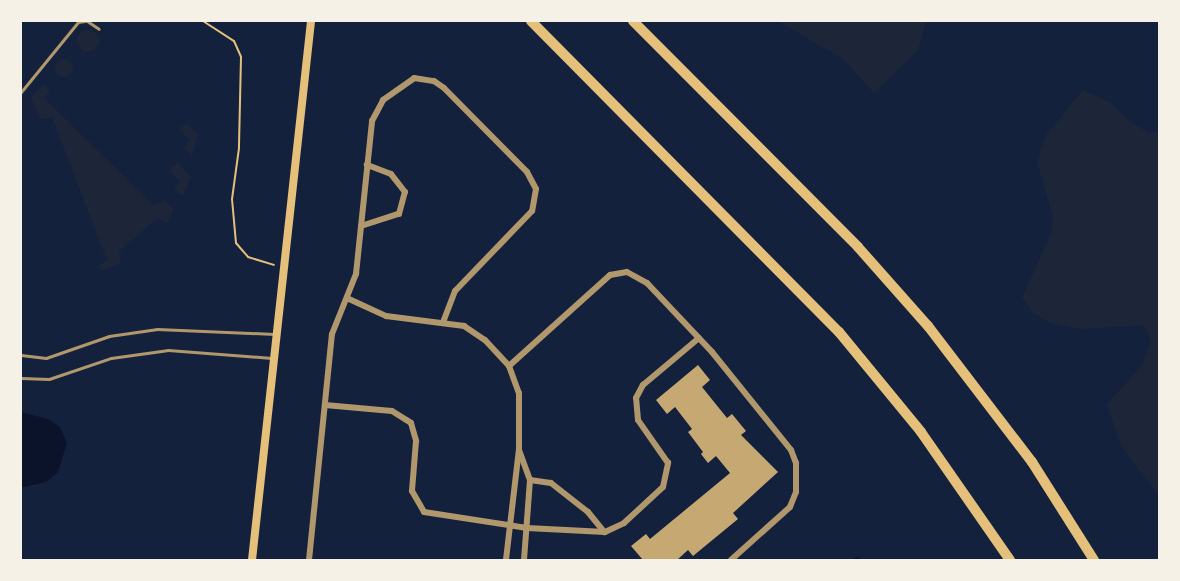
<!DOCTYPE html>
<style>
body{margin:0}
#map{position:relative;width:1180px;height:581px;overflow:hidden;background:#14213d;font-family:Poppins,sans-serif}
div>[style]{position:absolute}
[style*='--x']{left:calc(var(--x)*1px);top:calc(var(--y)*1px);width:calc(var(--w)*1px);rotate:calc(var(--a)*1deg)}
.green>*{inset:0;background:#1d2539}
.round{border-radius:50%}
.water>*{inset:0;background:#0b132b}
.stream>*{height:4px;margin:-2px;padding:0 2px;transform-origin:2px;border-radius:2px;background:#0b132b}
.building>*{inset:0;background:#c6a872}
.path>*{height:2px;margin:-1px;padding:0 1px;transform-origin:1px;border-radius:1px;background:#e5c07b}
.service>*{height:3px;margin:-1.5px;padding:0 1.5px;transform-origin:1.5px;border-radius:1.5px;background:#b1986c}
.minor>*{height:6px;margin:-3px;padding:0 3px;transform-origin:3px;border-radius:3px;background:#b1986c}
.secondary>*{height:8px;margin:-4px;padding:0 4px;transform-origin:4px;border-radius:4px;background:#e5c07b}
.motorway>*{height:10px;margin:-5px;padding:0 5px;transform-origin:5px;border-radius:5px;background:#e5c07b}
span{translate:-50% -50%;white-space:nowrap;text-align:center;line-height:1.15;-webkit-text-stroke:6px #f6f1e7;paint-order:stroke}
.frame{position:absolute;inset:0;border:22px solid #f6f1e7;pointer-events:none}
</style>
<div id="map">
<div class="green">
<div style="clip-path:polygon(778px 21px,926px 21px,918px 50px,874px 93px,843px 59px)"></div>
<div class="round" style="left:77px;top:30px;width:22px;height:22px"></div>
<div class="round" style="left:55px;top:59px;width:18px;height:18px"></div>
<div style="clip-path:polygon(44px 84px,50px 91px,44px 98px,154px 206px,164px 200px,173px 209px,168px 223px,158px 218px,119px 251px,121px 263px,102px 271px,97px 267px,107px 260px,52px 117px,40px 119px,31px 97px)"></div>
<div style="clip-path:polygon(1083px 90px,1110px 102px,1129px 121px,1149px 133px,1159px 131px,1159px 495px,1121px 446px,1107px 404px,1140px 368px,1151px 343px,1148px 331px,1142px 325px,1080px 329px,1051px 323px,1033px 313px,1022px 298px,1052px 231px,1053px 217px,1037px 162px,1046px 135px)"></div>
<div style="clip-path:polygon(186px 123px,198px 134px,192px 157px,184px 148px,190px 140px,179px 130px)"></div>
<div style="clip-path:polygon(178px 163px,191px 177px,183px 196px,174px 190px,180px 181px,169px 170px)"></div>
</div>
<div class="water">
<div style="clip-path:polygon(21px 412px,48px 419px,60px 427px,67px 443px,58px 472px,46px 482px,25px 487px,21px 487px)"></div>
</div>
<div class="stream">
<div style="--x:855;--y:560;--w:3;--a:-18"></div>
</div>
<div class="building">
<div style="clip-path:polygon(698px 365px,710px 380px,702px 387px,727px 418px,732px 414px,746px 431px,741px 435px,778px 472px,733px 513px,738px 519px,693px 556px,688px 550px,677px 560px,643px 560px,631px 546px,646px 534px,650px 539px,730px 473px,716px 456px,708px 463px,701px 454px,703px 452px,688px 432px,692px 429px,675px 407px,667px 414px,656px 400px)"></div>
</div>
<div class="path">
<div style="--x:203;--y:21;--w:37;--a:33"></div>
<div style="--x:234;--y:41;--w:17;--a:66"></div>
<div style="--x:241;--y:57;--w:91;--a:91.3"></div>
<div style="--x:239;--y:148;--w:51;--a:97.8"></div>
<div style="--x:232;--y:199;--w:44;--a:84.8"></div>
<div style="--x:236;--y:243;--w:18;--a:49"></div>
<div style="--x:248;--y:257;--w:27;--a:17"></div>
</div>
<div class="service">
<div style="--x:87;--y:21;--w:14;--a:34"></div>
<div style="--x:21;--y:92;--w:90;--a:-50.8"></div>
<div style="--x:78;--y:22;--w:7;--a:-8"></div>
<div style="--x:21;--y:355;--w:25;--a:7"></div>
<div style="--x:46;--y:358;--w:67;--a:-19.2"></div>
<div style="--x:109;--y:336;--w:49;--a:-8.3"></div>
<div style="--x:157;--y:329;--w:117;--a:2.4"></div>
<div style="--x:21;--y:378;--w:28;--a:2"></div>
<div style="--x:49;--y:379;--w:65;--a:-18.7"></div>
<div style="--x:111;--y:358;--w:58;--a:-8"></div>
<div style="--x:168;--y:350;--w:104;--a:4.4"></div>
</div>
<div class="minor">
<div style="--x:361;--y:226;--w:40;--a:-18"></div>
<div style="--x:399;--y:214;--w:23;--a:-75"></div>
<div style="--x:405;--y:192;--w:23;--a:-128"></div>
<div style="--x:391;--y:174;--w:26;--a:-159"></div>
<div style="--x:349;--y:299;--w:41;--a:24.7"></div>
<div style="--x:386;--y:316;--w:79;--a:7.3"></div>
<div style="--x:464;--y:326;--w:25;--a:34"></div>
<div style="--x:485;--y:340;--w:35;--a:47"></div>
<div style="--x:509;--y:366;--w:29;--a:70"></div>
<div style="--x:519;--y:393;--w:56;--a:90"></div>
<div style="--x:519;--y:449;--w:112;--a:96.7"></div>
<div style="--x:509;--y:366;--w:136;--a:-42"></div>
<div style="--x:610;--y:275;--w:17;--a:-10"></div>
<div style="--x:627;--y:272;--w:23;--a:29"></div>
<div style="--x:647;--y:283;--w:95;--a:46.7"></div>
<div style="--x:712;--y:352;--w:126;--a:51.1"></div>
<div style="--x:791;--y:450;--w:14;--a:69"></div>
<div style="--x:796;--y:463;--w:29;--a:90"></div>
<div style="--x:796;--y:492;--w:16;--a:112"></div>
<div style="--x:790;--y:507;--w:79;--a:138.1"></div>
<div style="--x:325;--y:405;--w:67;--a:5.1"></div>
<div style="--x:392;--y:411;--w:22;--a:32"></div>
<div style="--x:411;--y:423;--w:19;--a:74"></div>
<div style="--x:416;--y:441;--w:50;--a:94.6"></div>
<div style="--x:412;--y:491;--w:24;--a:60"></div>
<div style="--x:424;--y:512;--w:104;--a:8.8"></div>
<div style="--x:527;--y:528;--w:78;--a:2.9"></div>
<div style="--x:605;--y:532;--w:21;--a:-25"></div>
<div style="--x:624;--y:523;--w:53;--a:-42.7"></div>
<div style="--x:663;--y:487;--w:25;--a:-78"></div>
<div style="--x:668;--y:463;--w:52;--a:-124.9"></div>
<div style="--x:638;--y:420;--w:22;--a:-95"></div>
<div style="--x:636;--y:398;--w:15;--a:-62"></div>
<div style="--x:643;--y:385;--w:73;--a:-40"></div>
<div style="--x:519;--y:450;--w:32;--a:70"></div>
<div style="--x:530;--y:480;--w:80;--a:94.3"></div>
<div style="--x:530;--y:480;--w:21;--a:8"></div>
<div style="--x:551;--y:483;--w:47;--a:38.1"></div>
<div style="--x:588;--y:512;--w:26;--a:51"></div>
<div style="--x:309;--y:560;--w:227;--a:-84.2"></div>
<div style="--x:332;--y:334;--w:65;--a:-68.2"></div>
<div style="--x:356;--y:274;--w:154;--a:-84"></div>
<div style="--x:372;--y:121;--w:24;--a:-62"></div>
<div style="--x:383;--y:100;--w:38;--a:-35"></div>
<div style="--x:414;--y:78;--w:20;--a:9"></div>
<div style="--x:434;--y:81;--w:12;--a:35"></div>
<div style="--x:444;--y:88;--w:118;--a:45.3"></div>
<div style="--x:527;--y:172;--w:19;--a:62"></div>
<div style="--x:536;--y:189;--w:22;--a:100"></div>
<div style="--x:532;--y:211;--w:111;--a:133.9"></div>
<div style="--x:455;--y:291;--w:34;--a:111"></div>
</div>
<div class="secondary">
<div style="--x:252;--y:560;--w:542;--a:-83.75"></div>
</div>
<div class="motorway">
<div style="--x:531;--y:21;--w:438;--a:45.3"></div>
<div style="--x:839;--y:332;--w:129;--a:50.6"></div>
<div style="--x:921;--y:432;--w:156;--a:55.2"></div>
<div style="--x:633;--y:21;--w:319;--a:45.1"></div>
<div style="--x:858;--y:247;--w:106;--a:48.5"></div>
<div style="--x:928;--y:326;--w:171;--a:52.6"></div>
<div style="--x:1032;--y:462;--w:116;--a:57.7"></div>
</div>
<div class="frame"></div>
</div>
